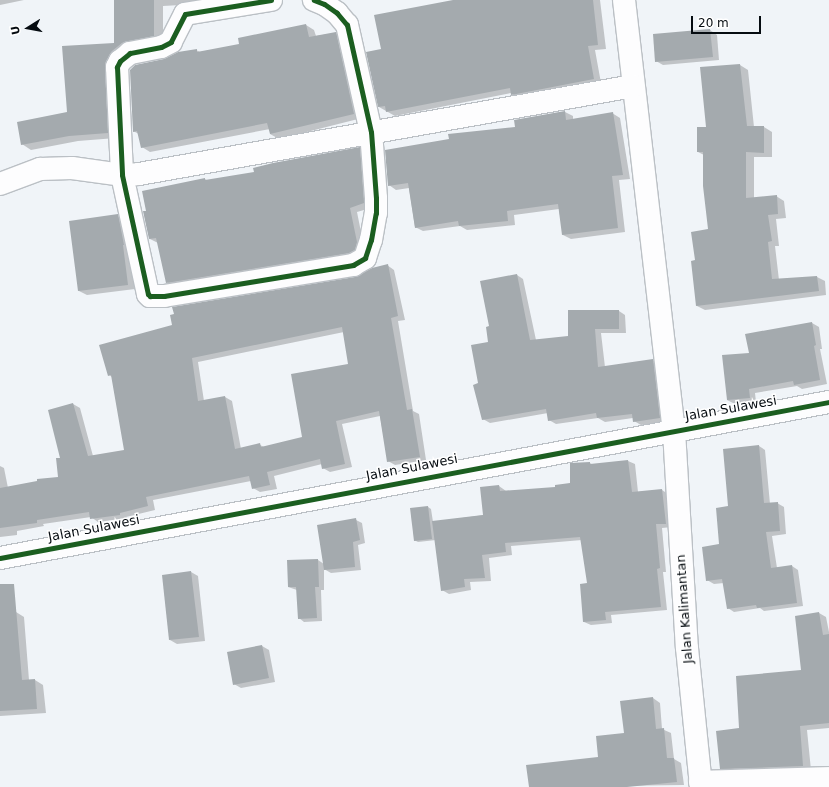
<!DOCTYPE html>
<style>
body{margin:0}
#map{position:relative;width:829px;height:787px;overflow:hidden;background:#f0f4f8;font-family:"DejaVu Sans",sans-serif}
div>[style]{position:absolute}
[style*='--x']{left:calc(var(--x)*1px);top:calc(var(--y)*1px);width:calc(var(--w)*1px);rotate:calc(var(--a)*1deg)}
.shadow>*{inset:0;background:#0003}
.building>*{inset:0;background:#a4aaae}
.roads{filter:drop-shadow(1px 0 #bbc0c5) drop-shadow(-1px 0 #bbc0c5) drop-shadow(0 1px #bbc0c5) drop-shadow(0 -1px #bbc0c5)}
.minor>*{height:22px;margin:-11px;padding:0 11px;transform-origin:11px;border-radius:11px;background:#fdfdfe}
.cycleway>*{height:5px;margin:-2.5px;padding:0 2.5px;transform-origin:2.5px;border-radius:2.5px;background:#1b5e20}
span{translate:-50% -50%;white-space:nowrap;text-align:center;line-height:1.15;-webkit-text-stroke:3px #fff;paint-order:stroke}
.street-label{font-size:13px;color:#060c11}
.north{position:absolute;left:8px;top:8px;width:40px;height:40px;-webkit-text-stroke:3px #fff;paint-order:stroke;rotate:259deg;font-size:11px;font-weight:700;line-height:16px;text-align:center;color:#060c11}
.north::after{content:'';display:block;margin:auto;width:14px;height:18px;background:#060c11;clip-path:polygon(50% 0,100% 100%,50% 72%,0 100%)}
.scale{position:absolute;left:691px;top:16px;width:70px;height:18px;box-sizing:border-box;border:2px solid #060c11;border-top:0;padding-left:5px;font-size:12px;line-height:14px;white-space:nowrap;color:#060c11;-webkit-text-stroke:3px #fff;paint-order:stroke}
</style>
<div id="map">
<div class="shadow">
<div style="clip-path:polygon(0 0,24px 0,0 5px)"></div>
<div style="clip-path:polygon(115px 0,200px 0,198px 0,198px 4px,163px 6px,163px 41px,121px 57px,116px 138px,78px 141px,31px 150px,22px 144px,68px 113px,115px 44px)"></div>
<div style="clip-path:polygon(457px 0,600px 0,606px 49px,595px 50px,601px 83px,519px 99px,511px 93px,395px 116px,379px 107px,367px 53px,382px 50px)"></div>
<div style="clip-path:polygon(306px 25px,314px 30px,316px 36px,336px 33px,344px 38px,362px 118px,279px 139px,270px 134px,270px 129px,150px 152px,142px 147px,139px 134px,133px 131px,164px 60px,196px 50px,200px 52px,240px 45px)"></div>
<div style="clip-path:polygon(710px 30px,717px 35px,719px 60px,663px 65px,656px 61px,654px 35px)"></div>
<div style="clip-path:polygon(740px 65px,748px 70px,754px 127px,764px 127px,772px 132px,772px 157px,754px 157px,754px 198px,776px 196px,784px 201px,786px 218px,776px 219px,779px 246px,775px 246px,779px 280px,817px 277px,825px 281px,826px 295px,705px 310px,697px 306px,697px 261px,709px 230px,704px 155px,698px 152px,707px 128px)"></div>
<div style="clip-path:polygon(565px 112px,573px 116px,573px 120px,612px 113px,620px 118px,630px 179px,619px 180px,625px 232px,571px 239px,563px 235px,559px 209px,514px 215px,515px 225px,467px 230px,460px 226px,423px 231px,415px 227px,409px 188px,396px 190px,389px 185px,516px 128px)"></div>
<div style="clip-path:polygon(359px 148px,367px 153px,371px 208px,357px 212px,364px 247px,362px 254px,175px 287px,167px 282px,158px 243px,150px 239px,148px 212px,205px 179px,208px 181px,255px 173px)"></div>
<div style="clip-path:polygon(118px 216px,125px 220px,135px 289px,87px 295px,79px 291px)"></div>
<div style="clip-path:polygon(evenodd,387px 265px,394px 270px,405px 320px,398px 321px,413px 411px,419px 414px,426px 460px,395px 465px,388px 461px,380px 416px,342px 424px,352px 467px,330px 472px,323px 468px,322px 464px,274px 476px,277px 489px,260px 492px,253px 488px,251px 481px,153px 500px,155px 510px,126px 517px,127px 518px,98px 522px,91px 517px,43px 524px,44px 526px,17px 531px,17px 535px,0 537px,0 466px,4px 468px,8px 488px,60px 478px,61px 459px,73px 404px,80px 408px,93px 456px,125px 451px,112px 377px,109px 375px,387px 265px,344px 332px,349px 365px,303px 438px,264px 447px,260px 445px,241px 449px,232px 401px,225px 397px,204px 401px,198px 362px,344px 332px)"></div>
<div style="clip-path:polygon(517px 275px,523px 279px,536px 340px,569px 337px,619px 311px,625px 315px,626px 333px,601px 333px,605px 367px,652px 360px,659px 364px,666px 422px,641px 425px,634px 421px,633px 418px,605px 422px,598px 418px,556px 424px,549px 420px,548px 413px,490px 423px,483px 419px,479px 384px,489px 343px,491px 327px)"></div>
<div style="clip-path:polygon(812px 323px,819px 327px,822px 349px,820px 349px,827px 384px,802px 389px,797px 386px,755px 393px,756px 402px,735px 404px,727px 400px,750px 354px)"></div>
<div style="clip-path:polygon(759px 446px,765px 450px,770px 504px,777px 503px,784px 507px,786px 534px,772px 536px,777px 568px,792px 566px,798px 570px,803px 606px,764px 611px,760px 608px,734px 612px,728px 608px,724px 583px,714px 584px,707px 580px,720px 545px,729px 507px)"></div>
<div style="clip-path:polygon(628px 461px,635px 464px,638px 492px,662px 490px,668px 494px,672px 527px,662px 528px,666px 572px,663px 572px,667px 610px,611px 615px,612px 623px,591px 625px,584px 622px,588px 584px,582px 540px,511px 546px,512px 555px,489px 558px,491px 581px,470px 582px,471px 590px,449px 594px,442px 590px,436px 540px,418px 542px,414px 540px,428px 507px,431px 509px,433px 522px,484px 515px,481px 488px,499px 486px,506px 491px,556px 488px,571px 483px,590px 463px,593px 465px)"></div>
<div style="clip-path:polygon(356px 520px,362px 523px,365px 543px,358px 545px,361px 570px,331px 573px,324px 569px,324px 590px,321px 590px,322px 621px,304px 622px,299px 618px,297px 590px,288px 587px,318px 560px,324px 564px)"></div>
<div style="clip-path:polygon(191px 572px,198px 576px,205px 641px,177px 644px,170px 640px)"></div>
<div style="clip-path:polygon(16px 612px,24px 617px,29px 680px,35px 680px,43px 685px,46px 713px,0 716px,0 613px)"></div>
<div style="clip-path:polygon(819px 613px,826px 617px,829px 632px,829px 728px,807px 730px,811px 770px,729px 773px,721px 768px,741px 729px,802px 671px)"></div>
<div style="clip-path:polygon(262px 646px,269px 650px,275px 682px,241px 688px,234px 684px)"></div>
<div style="clip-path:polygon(653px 698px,660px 703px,662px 729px,671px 733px,674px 759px,681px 763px,684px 785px,530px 787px,599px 758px,625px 734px)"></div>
</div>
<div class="building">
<div style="clip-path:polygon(114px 0,154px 0,154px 36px,122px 43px,112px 51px,106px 61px,105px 68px,108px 133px,69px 136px,21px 145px,17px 122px,67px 112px,62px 46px,114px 43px)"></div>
<div style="clip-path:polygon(453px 0,593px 0,598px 45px,588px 46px,594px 79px,511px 95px,510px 88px,386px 112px,385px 106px,378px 107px,366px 52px,381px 49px,374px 15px)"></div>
<div style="clip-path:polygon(306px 24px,309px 37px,336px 32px,354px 114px,270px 134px,267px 123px,141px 148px,137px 131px,133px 132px,130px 70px,135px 65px,164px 59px,178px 52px,197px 49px,197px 52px,239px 44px,238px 38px)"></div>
<div style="clip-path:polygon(710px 29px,713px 57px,655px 62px,653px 34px)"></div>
<div style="clip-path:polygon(740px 64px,747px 126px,764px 126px,764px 153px,746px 152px,746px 198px,777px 195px,778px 214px,768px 215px,772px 241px,768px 242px,772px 279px,817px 276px,819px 291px,696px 306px,691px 261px,695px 260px,691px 232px,708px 229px,703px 186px,703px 152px,697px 152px,697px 127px,706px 127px,700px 67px)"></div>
<div style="clip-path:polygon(565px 111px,566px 120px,613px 112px,623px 175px,612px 176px,618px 228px,562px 235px,558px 204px,507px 211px,508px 221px,459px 226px,458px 221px,415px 228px,408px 183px,388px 186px,385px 150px,449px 139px,448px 134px,515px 127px,514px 120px)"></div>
<div style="clip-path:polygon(360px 147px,364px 203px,350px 208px,357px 242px,355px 250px,349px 253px,166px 283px,156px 238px,149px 239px,143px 211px,146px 211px,142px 191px,205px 178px,205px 180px,254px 172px,253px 168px,273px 163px)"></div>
<div style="clip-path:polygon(118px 214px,124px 245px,123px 245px,128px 285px,78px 291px,69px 221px)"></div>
<div style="clip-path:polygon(evenodd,388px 264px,398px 316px,391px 318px,407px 410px,412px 409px,420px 457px,387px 462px,379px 411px,336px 421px,345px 464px,322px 469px,320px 459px,267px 472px,270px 485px,252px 489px,249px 476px,146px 497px,148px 506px,120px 513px,120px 515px,90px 519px,89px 512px,37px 520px,37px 523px,0 528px,0 488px,37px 481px,37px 479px,58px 477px,56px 458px,60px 458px,48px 410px,73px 403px,88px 456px,124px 450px,111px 375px,108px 376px,99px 345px,172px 325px,170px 315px,174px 314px,172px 307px,355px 277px,372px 268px,388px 264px,342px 327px,348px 364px,291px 374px,302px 437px,261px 447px,260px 443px,235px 449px,225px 396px,198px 401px,192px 358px,342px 327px)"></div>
<div style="clip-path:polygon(517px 274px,530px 340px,568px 336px,568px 310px,619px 310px,619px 329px,595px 329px,598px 367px,653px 359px,660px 418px,633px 422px,632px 414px,597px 418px,596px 413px,548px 421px,546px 409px,482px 420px,473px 385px,478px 383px,471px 345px,488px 342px,486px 327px,489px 326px,480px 281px)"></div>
<div style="clip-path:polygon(812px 322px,816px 345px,814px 346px,820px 380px,794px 385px,793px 381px,749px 389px,750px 398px,727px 400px,722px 355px,749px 353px,745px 334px)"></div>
<div style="clip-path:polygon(759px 445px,764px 503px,778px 502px,780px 531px,766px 532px,771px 568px,792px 565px,797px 603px,757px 608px,756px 605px,727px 609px,722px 579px,706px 581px,702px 547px,719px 544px,716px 508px,728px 506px,723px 449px)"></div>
<div style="clip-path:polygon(628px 460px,632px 492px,662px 489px,666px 524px,656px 524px,660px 568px,657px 569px,661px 607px,605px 612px,606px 620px,583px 622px,580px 584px,587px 583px,580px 537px,505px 543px,506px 552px,482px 555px,485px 578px,464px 579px,465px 587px,441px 591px,432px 521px,483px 515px,480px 487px,499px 485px,500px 491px,555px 487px,555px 485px,570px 483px,570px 463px,590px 462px,590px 464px)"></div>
<div style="clip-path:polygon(428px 506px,432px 539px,414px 541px,410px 508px)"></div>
<div style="clip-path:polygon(356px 518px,360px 540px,353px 542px,355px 567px,324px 570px,317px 525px)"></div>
<div style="clip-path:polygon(318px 559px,319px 587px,315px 587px,317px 618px,298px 619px,296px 587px,288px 587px,287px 560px)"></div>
<div style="clip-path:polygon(191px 571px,199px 637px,169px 640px,162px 575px)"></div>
<div style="clip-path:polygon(0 584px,14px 584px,22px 680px,35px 679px,37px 709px,0 711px)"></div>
<div style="clip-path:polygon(819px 612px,823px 635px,829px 634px,829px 723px,800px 726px,803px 766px,720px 769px,716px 731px,739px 728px,736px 676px,801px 670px,795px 616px)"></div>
<div style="clip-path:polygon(262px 645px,269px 678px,233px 685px,227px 652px)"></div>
<div style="clip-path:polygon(653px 697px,656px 729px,664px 728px,667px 758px,674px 758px,677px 782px,627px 787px,529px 787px,526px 765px,598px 757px,596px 736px,624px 733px,620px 701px)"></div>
</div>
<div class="roads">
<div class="minor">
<div style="--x:271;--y:0;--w:87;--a:170.8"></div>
<div style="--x:185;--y:14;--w:31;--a:117"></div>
<div style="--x:171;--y:42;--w:11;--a:153"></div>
<div style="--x:161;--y:47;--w:32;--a:169"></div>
<div style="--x:130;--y:53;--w:13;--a:141"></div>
<div style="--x:120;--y:61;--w:7;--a:117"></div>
<div style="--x:117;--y:67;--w:108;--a:87.3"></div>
<div style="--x:122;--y:175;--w:122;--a:77.7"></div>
<div style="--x:148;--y:294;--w:3;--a:45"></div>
<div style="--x:150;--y:296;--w:14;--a:0"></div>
<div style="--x:164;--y:296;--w:192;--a:-9.3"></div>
<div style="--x:353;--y:265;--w:14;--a:-30"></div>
<div style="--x:365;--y:258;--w:19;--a:-72"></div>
<div style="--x:371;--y:240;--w:27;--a:-80"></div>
<div style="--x:376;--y:213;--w:15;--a:-90"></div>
<div style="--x:376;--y:198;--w:66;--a:-94.3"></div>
<div style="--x:371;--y:132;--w:110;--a:-102.6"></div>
<div style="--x:347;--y:25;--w:16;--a:-130"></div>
<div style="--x:337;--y:13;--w:16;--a:-145"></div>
<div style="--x:324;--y:4;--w:11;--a:-158"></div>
<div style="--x:624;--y:0;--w:434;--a:83.4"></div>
<div style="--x:674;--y:431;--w:217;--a:86.6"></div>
<div style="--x:687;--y:648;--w:140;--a:84.2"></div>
<div style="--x:0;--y:184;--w:43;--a:-20.6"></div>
<div style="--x:40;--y:169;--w:32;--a:-2"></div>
<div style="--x:72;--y:168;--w:50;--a:8"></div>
<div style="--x:122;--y:175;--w:17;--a:-3"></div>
<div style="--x:139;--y:174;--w:502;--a:-10.1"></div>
<div style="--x:0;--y:558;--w:844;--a:-10.66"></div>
<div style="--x:700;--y:782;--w:129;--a:-1.8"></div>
</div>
</div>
<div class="cycleway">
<div style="--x:271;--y:0;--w:87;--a:170.8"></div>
<div style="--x:185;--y:14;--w:31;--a:117"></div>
<div style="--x:171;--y:42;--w:11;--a:153"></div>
<div style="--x:161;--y:47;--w:32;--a:169"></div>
<div style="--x:130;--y:53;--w:13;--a:141"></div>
<div style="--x:120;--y:61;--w:7;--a:117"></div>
<div style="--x:117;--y:67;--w:108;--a:87.3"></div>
<div style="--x:122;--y:175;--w:122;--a:77.7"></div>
<div style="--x:148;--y:294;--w:3;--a:45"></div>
<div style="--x:150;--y:296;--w:14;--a:0"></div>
<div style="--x:164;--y:296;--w:192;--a:-9.3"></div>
<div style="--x:353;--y:265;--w:14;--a:-30"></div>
<div style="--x:365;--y:258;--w:19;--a:-72"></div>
<div style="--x:371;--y:240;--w:27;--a:-80"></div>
<div style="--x:376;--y:213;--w:15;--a:-90"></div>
<div style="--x:376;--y:198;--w:66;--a:-94.3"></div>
<div style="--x:371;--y:132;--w:110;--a:-102.6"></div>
<div style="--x:347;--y:25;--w:16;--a:-130"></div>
<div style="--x:337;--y:13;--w:16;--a:-145"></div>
<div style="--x:324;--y:4;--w:11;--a:-158"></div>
<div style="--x:0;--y:558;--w:844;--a:-10.66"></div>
</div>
<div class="street-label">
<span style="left:731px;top:409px;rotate:-10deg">Jalan Sulawesi</span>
<span style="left:412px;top:468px;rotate:-11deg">Jalan Sulawesi</span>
<span style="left:94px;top:529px;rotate:-11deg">Jalan Sulawesi</span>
<span style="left:685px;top:609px;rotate:-94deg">Jalan Kalimantan</span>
</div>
<div class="north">U</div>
<div class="scale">20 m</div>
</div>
